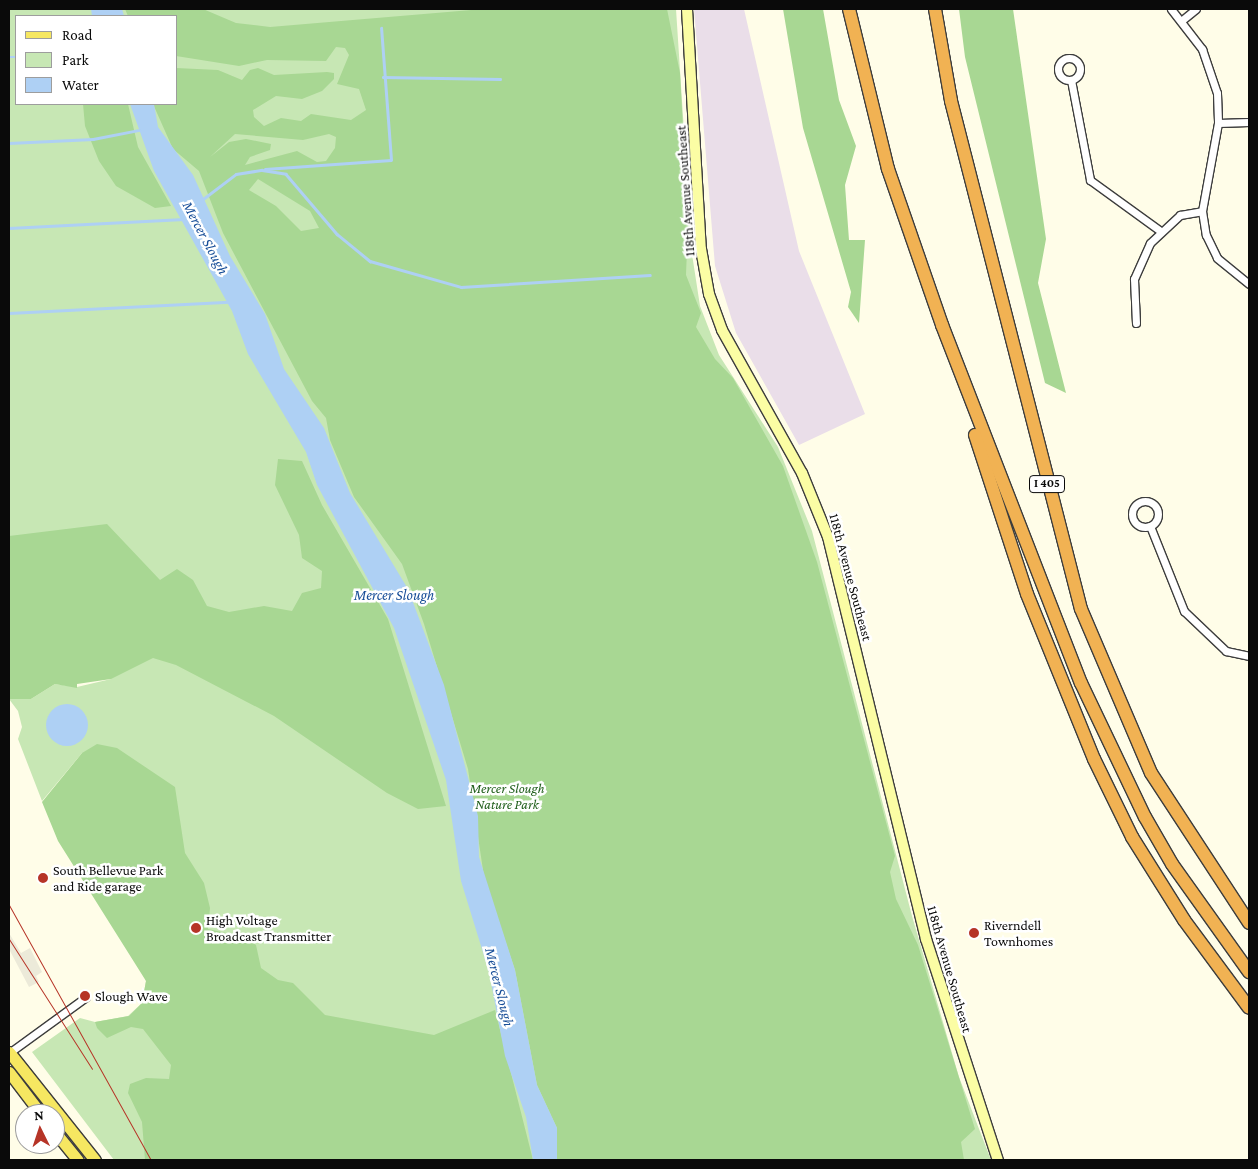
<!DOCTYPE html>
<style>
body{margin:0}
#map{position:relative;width:1258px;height:1169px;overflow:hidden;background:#fffde8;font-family:"Crimson Pro",serif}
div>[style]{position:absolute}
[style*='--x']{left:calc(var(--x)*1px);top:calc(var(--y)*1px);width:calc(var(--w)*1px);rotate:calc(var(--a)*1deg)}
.industrial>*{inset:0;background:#eadee9}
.green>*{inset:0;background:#c7e7b4}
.forest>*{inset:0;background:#a8d793}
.plaza>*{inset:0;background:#ecead9}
.water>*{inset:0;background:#aed0f4}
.round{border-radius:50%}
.stream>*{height:2.5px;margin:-1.25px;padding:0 1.25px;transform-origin:1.25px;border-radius:1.25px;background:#aed0f4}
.roads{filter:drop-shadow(1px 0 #3d3d3d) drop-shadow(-1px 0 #3d3d3d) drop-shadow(0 1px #3d3d3d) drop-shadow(0 -1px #3d3d3d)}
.street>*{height:7px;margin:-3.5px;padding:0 3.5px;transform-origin:3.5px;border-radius:3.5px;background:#fff}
.street>.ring{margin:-3.5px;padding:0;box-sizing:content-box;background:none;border:7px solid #fff;border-radius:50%}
.secondary>*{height:10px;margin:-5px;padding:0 5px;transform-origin:5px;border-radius:5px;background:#fbfda4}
.primary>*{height:11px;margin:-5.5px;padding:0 5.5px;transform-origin:5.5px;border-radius:5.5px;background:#f6e761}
.highway>*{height:12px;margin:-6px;padding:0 6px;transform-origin:6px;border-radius:6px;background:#f1b253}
.tram>*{height:1px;margin:-0.5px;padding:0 0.5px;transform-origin:0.5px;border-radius:0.5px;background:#b63427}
.dots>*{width:14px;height:14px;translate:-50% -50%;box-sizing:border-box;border:2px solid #fff;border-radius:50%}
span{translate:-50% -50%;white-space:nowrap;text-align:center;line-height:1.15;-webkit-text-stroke:5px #fff;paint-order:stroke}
.shield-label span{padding:1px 4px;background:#fff;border:1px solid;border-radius:4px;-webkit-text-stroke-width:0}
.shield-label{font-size:12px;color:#0a0a0a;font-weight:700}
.street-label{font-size:14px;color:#0a0a0a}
.park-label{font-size:14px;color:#22601d;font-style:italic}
.poi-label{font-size:14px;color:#0a0a0a}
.left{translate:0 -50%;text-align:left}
.water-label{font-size:15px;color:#184e98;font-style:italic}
.frame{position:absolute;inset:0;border:10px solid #0a0a0a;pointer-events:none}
.legend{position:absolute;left:15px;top:15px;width:162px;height:90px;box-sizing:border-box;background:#fff;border:1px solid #9d9d9d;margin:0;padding:6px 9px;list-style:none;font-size:15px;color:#0a0a0a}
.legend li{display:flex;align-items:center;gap:10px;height:25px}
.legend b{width:25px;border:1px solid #9d9d9d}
.north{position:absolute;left:15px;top:1104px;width:50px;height:50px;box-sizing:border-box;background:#fff;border:1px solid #9d9d9d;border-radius:50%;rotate:356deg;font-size:14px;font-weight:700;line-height:20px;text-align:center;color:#0a0a0a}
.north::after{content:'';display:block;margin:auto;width:18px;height:22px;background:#b63427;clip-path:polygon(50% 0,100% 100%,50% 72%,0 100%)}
</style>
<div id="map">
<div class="industrial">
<div style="clip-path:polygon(694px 9px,744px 9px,799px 251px,865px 414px,799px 445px,736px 333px,715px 266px)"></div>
</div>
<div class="green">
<div style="clip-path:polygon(evenodd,9px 9px,676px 9px,692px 254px,700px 306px,719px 355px,778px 447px,812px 531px,912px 916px,959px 1077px,991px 1160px,114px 1160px,32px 1052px,80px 1018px,95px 1022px,128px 1016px,142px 1003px,146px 981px,82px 753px,42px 801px,18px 739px,22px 727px,18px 711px,9px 699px,31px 699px,55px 684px,77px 687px,111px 679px,9px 660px,9px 9px,16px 16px,176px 16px,176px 104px,16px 104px,16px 16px)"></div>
</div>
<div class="forest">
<div style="clip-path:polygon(evenodd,125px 9px,203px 9px,236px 23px,270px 27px,483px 9px,667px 9px,680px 73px,688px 224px,686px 275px,701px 313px,696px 327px,715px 359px,733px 378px,783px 466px,817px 562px,895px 856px,890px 872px,896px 899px,918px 945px,975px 1129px,961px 1142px,964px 1160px,557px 1160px,557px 1128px,537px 1085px,515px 970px,484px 877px,468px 769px,424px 624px,402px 564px,354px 497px,330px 440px,326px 418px,312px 401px,223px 233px,199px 171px,173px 149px,153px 104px,176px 104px,176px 68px,218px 70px,242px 80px,250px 70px,258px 68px,274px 75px,327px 72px,334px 73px,334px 79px,322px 91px,302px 99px,276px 96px,253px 110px,254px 117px,264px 126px,281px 118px,301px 121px,311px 114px,351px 120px,366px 110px,359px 89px,337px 84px,349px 55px,345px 48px,336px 47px,326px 61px,267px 60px,239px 66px,176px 56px,176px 16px,128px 16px,125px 9px,235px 134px,303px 140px,329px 134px,336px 137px,335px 148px,326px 161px,317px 162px,297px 151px,245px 165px,250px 157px,270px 150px,271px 144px,246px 139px,229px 142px,210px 157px,235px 134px,125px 9px,258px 179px,310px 211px,319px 228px,301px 231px,276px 206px,249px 190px,258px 179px)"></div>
<div style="clip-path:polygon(783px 9px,823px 9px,839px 100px,856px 146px,845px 185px,849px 240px,865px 240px,859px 323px,848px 307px,851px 292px,803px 128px)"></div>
<div style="clip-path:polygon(959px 9px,1013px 9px,1046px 239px,1038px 283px,1066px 393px,1045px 383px,965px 57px)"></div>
<div style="clip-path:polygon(83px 104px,128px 104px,138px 147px,171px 206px,155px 208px,116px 186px,99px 161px,85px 126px)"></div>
<div style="clip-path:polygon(278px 459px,302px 461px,322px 505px,388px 619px,446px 806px,418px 809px,387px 793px,274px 716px,176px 665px,153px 658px,111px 679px,77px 684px,77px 688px,55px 684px,31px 699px,9px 699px,9px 536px,107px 524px,160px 580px,177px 569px,193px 580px,207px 606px,229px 612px,264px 606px,292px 611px,302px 593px,321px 588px,322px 571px,302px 558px,299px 535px,275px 485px)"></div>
<div style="clip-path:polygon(97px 744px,117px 748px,175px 787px,185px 853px,204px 883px,210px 908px,208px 929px,245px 937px,256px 945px,261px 968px,278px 980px,293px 983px,325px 1015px,434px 1035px,495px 1010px,533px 1160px,145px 1160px,142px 1122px,128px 1093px,130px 1084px,146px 1078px,169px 1079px,171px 1065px,143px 1029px,131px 1027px,107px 1038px,97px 1028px,95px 1022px,129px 1016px,142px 1003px,146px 981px,58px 841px,42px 802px,82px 753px)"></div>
</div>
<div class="plaza">
<div style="clip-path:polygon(9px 933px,21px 953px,30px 948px,42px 972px,36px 976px,39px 982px,29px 987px,9px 949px)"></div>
</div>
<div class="water">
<div style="clip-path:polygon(91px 9px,122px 9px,124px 16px,92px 16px)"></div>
<div style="clip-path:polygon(130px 104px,154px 104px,158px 127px,193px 175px,230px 256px,265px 314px,284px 369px,324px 428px,350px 493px,408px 589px,444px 685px,478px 816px,479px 857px,515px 970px,537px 1085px,557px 1128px,557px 1160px,533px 1160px,526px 1117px,505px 1056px,489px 972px,461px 881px,446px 780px,394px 628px,317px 485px,306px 452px,248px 354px,232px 311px,154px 171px)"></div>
<div class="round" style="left:46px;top:704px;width:42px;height:42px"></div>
</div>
<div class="stream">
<div style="--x:9;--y:57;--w:7;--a:0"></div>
<div style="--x:383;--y:77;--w:117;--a:1"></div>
<div style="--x:9;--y:143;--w:84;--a:-2.7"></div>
<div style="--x:93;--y:139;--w:47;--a:-11.1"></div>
<div style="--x:265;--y:169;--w:126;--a:-4.1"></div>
<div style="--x:391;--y:160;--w:132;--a:-94.3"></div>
<div style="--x:203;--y:199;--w:41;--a:-37.1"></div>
<div style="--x:236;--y:174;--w:26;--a:-9"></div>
<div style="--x:262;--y:170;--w:24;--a:9"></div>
<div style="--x:286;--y:174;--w:79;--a:49.6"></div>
<div style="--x:337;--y:234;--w:43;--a:39.3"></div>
<div style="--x:370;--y:261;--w:95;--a:15.9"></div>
<div style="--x:461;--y:287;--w:189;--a:-3.6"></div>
<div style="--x:9;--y:228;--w:175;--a:-2.9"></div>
<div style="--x:9;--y:313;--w:220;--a:-2.9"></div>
</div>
<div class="roads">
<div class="street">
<div style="--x:1171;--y:9;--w:51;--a:52.2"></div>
<div style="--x:1202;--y:49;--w:46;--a:71.2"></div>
<div style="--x:1217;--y:93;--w:30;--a:88"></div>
<div style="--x:1218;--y:123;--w:89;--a:100.3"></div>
<div style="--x:1202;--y:211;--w:24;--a:81"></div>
<div style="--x:1206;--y:235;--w:25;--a:64"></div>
<div style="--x:1217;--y:258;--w:41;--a:39.1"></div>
<div style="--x:1181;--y:21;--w:19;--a:-39"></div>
<div class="ring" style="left:1058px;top:58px;width:15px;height:15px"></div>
<div style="--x:1071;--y:80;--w:102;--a:79.2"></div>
<div style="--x:1090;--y:180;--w:85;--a:35.9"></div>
<div style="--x:1218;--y:123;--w:31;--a:-2"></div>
<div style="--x:1136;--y:323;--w:44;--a:-92.6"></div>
<div style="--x:1134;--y:279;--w:39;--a:-66"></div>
<div style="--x:1150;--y:243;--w:41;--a:-43"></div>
<div style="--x:1180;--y:215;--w:22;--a:-10"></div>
<div class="ring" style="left:1132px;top:501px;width:19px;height:19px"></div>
<div style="--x:1150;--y:526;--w:92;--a:68.2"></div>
<div style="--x:1184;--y:611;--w:58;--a:43.6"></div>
<div style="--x:1226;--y:651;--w:24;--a:12"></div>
<div style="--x:9;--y:1053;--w:95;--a:-36"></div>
</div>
<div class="secondary">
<div style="--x:687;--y:9;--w:240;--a:86.7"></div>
<div style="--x:701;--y:249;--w:46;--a:79.9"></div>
<div style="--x:709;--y:294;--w:38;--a:70"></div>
<div style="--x:722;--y:330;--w:164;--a:60.8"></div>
<div style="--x:802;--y:473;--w:69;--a:67.9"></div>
<div style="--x:828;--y:537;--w:414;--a:76.3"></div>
<div style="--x:926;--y:939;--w:232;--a:72"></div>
</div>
<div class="primary">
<div style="--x:9;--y:1052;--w:138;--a:51.5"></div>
<div style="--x:9;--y:1072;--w:53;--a:52.7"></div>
<div style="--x:55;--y:1132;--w:36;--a:51"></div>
</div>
<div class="highway">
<div style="--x:849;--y:9;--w:165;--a:76.3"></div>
<div style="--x:888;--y:169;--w:165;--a:70.9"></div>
<div style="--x:942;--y:325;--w:384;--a:68.8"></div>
<div style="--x:1081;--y:683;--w:148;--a:64.5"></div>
<div style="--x:1145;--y:817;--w:54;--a:60.1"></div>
<div style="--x:1172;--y:864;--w:133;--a:54.5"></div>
<div style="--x:935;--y:9;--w:93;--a:80.1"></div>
<div style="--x:951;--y:101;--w:524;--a:75.65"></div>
<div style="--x:1081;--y:609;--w:178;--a:66.9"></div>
<div style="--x:1151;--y:773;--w:179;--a:56.8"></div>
<div style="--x:975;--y:435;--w:167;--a:71.9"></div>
<div style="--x:1027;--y:594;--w:178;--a:67.9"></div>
<div style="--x:1094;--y:759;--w:87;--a:64"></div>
<div style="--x:1132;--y:837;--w:98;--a:57.9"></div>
<div style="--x:1184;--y:920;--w:109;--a:53.5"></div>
</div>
</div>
<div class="tram">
<div style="--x:9;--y:905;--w:292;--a:60.9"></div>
<div style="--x:9;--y:939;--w:154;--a:57.4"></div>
</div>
<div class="dots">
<div style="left:43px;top:878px;background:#b63427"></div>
<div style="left:196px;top:928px;background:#b63427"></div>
<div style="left:974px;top:933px;background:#b63427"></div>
<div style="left:85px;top:996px;background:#b63427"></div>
</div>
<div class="shield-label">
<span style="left:1047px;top:484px">I 405</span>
</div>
<div class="street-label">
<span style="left:685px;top:191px;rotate:-94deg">118th Avenue Southeast</span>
<span style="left:851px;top:577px;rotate:75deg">118th Avenue Southeast</span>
<span style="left:950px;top:969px;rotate:74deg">118th Avenue Southeast</span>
</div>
<div class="park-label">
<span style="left:507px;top:796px">Mercer Slough<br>Nature Park</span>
</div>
<div class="poi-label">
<span class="left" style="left:53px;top:878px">South Bellevue Park<br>and Ride garage</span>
<span class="left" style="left:206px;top:928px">High Voltage<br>Broadcast Transmitter</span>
<span class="left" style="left:984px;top:933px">Riverndell<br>Townhomes</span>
<span class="left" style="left:95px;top:996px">Slough Wave</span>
</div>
<div class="water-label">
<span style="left:205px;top:238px;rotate:62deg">Mercer Slough</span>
<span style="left:394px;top:596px">Mercer Slough</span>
<span style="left:499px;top:987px;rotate:76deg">Mercer Slough</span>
</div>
<div class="frame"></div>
<ul class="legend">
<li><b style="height:6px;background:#f6e761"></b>Road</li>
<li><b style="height:14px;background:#c7e7b4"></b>Park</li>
<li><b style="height:14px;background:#aed0f4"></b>Water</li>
</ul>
<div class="north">N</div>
</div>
